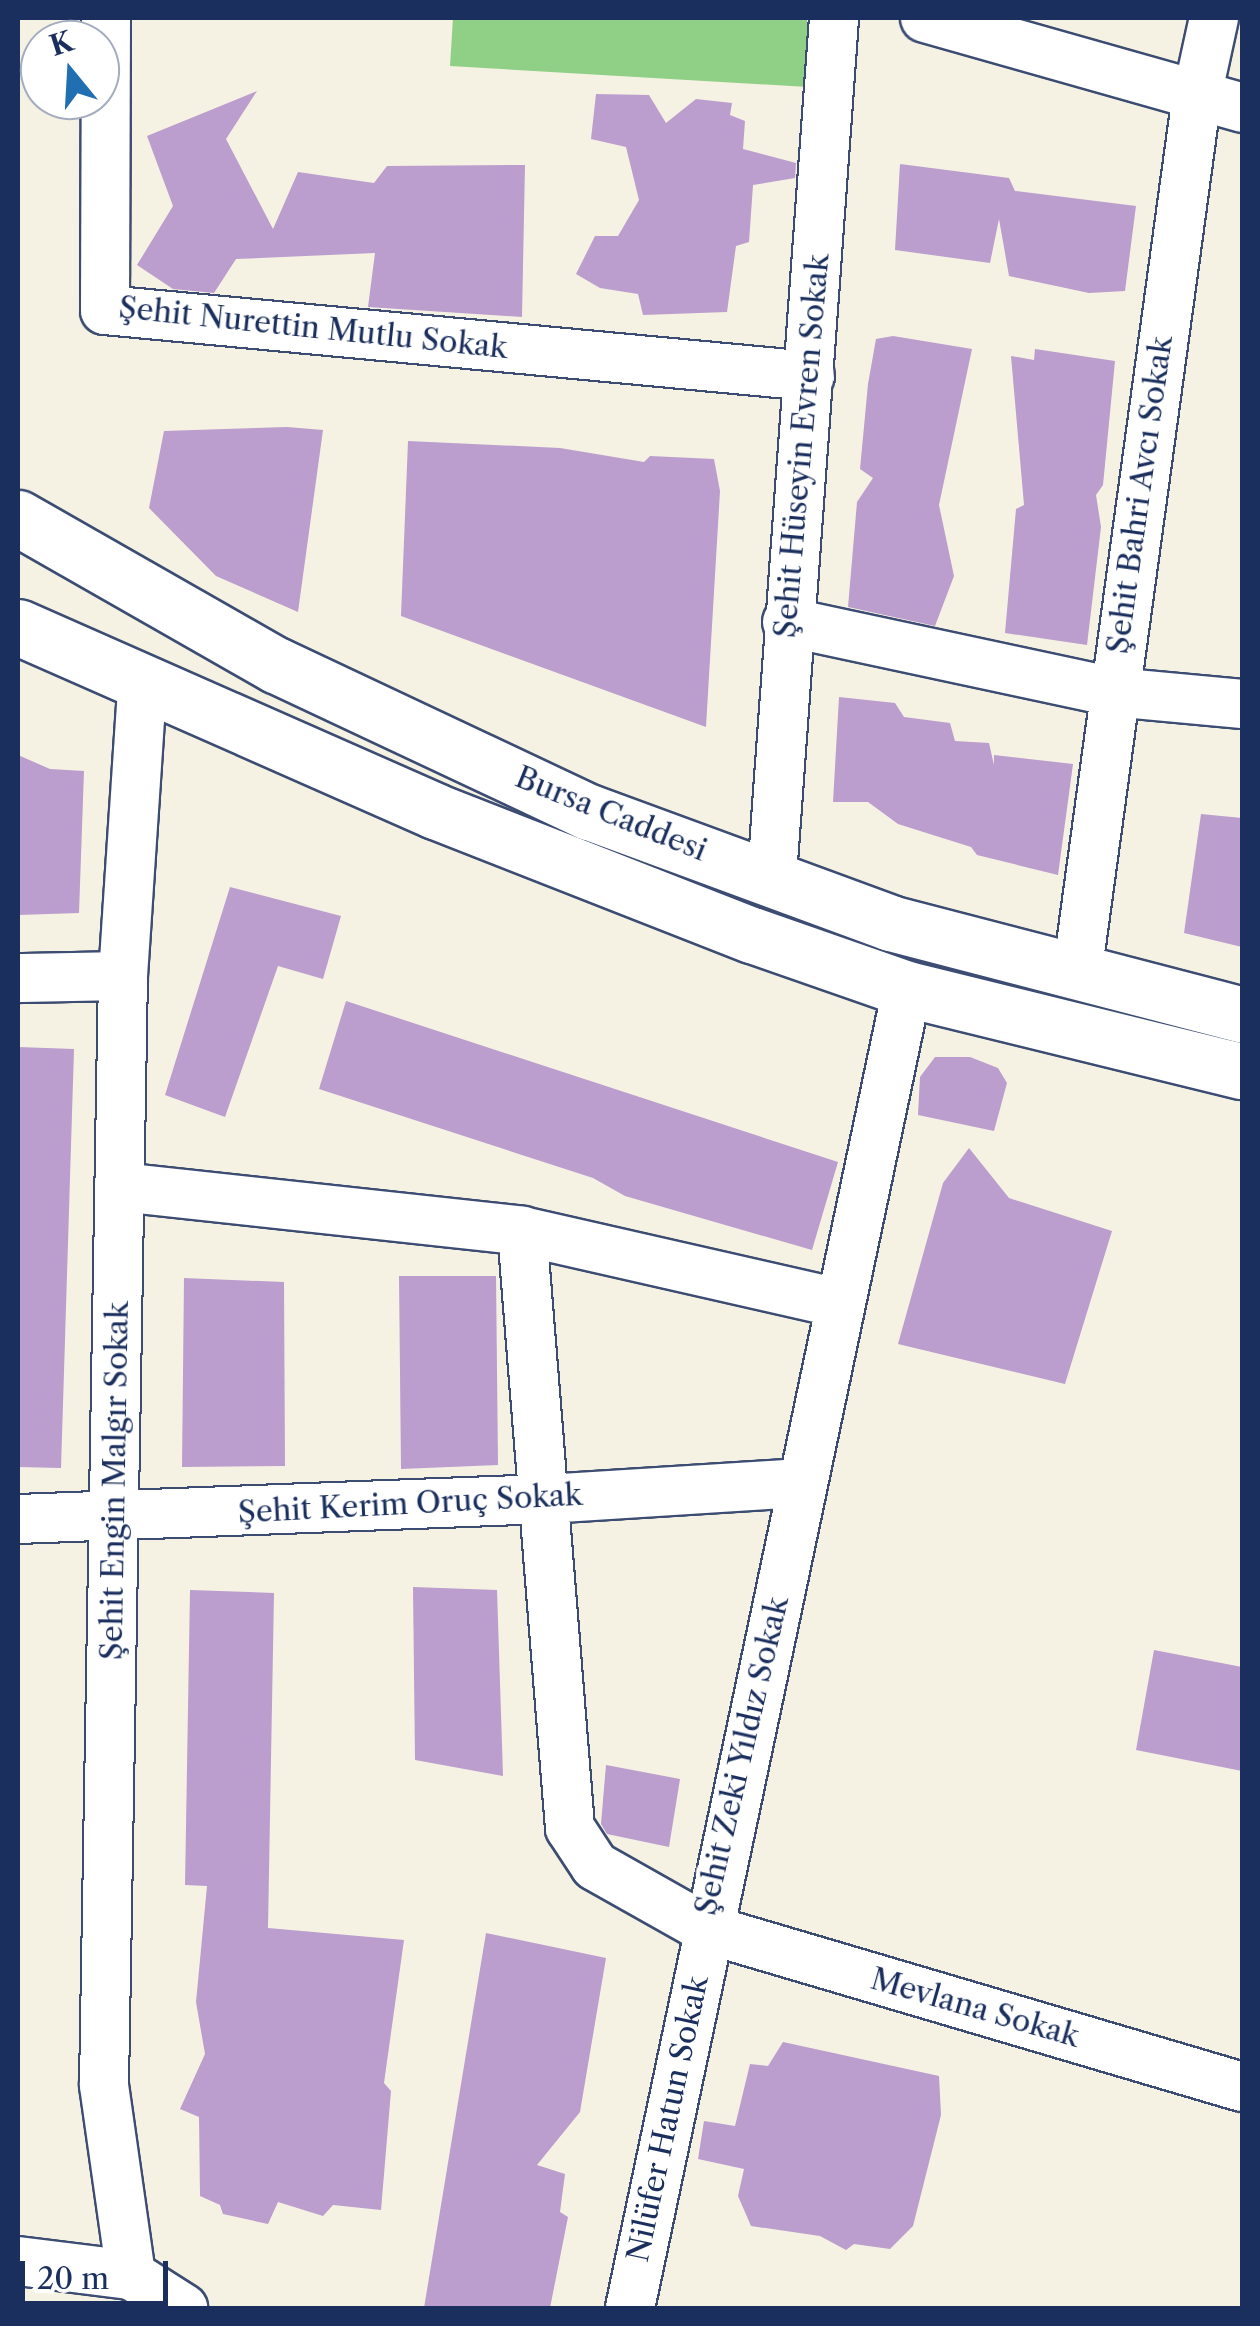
<!DOCTYPE html>
<meta charset="utf-8">
<style>
body{margin:0}
#map{position:relative;width:1260px;height:2326px;overflow:hidden;background:#f5f2e3;font-family:"Libre Caslon Text",serif}
div>[style]{position:absolute}
[style*='--x']{left:calc(var(--x)*1px);top:calc(var(--y)*1px);width:calc(var(--w)*1px);rotate:calc(var(--a)*1deg)}
.green>*{inset:0;background:#90cf86}
.building>*{inset:0;background:#bb9dce}
.roads{filter:drop-shadow(2px 0 #3c4c72) drop-shadow(-2px 0 #3c4c72) drop-shadow(0 2px #3c4c72) drop-shadow(0 -2px #3c4c72)}
.minor>*{height:48px;margin:-24px;padding:0 24px;transform-origin:24px;border-radius:24px;background:#fff}
.primary>*{height:55px;margin:-27.5px;padding:0 27.5px;transform-origin:27.5px;border-radius:27.5px;background:#fff}
span{translate:-50% -50%;white-space:nowrap;text-align:center;line-height:1.15;-webkit-text-stroke:8px #fff;paint-order:stroke}
.street-label{font-size:30px;color:#1b2f5e}
.frame{position:absolute;inset:0;border:20px solid #1b2f5e;pointer-events:none}
.north{position:absolute;left:20px;top:20px;width:100px;height:100px;box-sizing:border-box;background:#fff;border:2px solid #a4acbf;border-radius:50%;rotate:342deg;font-size:28px;font-weight:700;line-height:40px;text-align:center;color:#1b2f5e}
.north::after{content:'';display:block;margin:auto;width:35px;height:45px;background:#1f6fb2;clip-path:polygon(50% 0,100% 100%,50% 72%,0 100%)}
.scale{position:absolute;left:20px;top:2261px;width:148px;height:45px;box-sizing:border-box;border:5px solid #1b2f5e;border-top:0;padding-left:12px;font-size:30px;line-height:35px;white-space:nowrap;color:#1b2f5e;-webkit-text-stroke:8px #fff;paint-order:stroke}
</style>
<div id="map">
<div class="green">
<div style="clip-path:polygon(453px 18px,807px 18px,808px 87px,450px 66px)"></div>
</div>
<div class="building">
<div style="clip-path:polygon(257px 91px,226px 139px,273px 229px,298px 172px,374px 183px,387px 166px,525px 165px,522px 317px,368px 307px,375px 253px,236px 259px,214px 293px,173px 289px,137px 265px,173px 206px,147px 136px)"></div>
<div style="clip-path:polygon(596px 94px,649px 95px,666px 123px,696px 99px,732px 103px,730px 115px,745px 121px,743px 149px,796px 163px,795px 178px,753px 185px,749px 242px,736px 246px,727px 312px,643px 315px,638px 294px,600px 288px,576px 274px,595px 236px,618px 236px,639px 200px,626px 147px,591px 139px)"></div>
<div style="clip-path:polygon(900px 164px,1009px 178px,1015px 191px,1136px 206px,1125px 291px,1089px 293px,1009px 276px,999px 219px,990px 263px,895px 250px)"></div>
<div style="clip-path:polygon(893px 336px,972px 349px,939px 505px,954px 576px,935px 626px,848px 607px,857px 502px,873px 478px,860px 469px,868px 384px,876px 339px)"></div>
<div style="clip-path:polygon(1035px 349px,1115px 361px,1103px 485px,1096px 495px,1101px 527px,1087px 645px,1005px 633px,1016px 509px,1024px 505px,1011px 356px,1034px 360px)"></div>
<div style="clip-path:polygon(287px 427px,323px 430px,298px 612px,216px 576px,149px 508px,164px 431px)"></div>
<div style="clip-path:polygon(408px 441px,560px 448px,644px 462px,650px 456px,714px 459px,720px 491px,706px 727px,401px 616px)"></div>
<div style="clip-path:polygon(839px 697px,895px 703px,904px 717px,950px 723px,955px 741px,989px 743px,994px 765px,994px 755px,1073px 764px,1058px 875px,977px 855px,971px 847px,898px 824px,868px 802px,833px 802px)"></div>
<div style="clip-path:polygon(18px 755px,50px 769px,84px 771px,79px 913px,18px 915px)"></div>
<div style="clip-path:polygon(1201px 814px,1242px 818px,1242px 947px,1184px 933px)"></div>
<div style="clip-path:polygon(230px 887px,341px 916px,323px 979px,278px 966px,225px 1117px,165px 1095px)"></div>
<div style="clip-path:polygon(346px 1001px,838px 1162px,812px 1250px,625px 1196px,593px 1178px,319px 1089px)"></div>
<div style="clip-path:polygon(18px 1047px,74px 1049px,61px 1468px,18px 1467px)"></div>
<div style="clip-path:polygon(935px 1057px,970px 1057px,998px 1068px,1007px 1083px,994px 1131px,918px 1115px,920px 1077px)"></div>
<div style="clip-path:polygon(969px 1148px,1009px 1198px,1112px 1231px,1065px 1384px,898px 1344px,943px 1183px)"></div>
<div style="clip-path:polygon(399px 1276px,496px 1276px,498px 1465px,401px 1469px)"></div>
<div style="clip-path:polygon(184px 1278px,284px 1282px,285px 1466px,182px 1467px)"></div>
<div style="clip-path:polygon(413px 1587px,497px 1590px,503px 1776px,415px 1760px)"></div>
<div style="clip-path:polygon(190px 1590px,274px 1593px,268px 1928px,404px 1940px,384px 2083px,391px 2091px,381px 2210px,333px 2205px,323px 2216px,278px 2202px,268px 2224px,223px 2214px,220px 2205px,200px 2196px,199px 2117px,180px 2109px,205px 2054px,196px 2002px,207px 1886px,185px 1885px)"></div>
<div style="clip-path:polygon(1154px 1650px,1242px 1667px,1242px 1771px,1136px 1750px)"></div>
<div style="clip-path:polygon(606px 1765px,680px 1779px,669px 1847px,607px 1834px,601px 1824px)"></div>
<div style="clip-path:polygon(486px 1933px,606px 1958px,580px 2112px,537px 2165px,565px 2174px,560px 2212px,568px 2217px,550px 2308px,424px 2308px)"></div>
<div style="clip-path:polygon(783px 2042px,939px 2076px,941px 2115px,913px 2226px,890px 2249px,854px 2244px,846px 2250px,820px 2236px,751px 2226px,738px 2196px,744px 2169px,698px 2159px,704px 2121px,735px 2126px,750px 2064px,768px 2066px)"></div>
</div>
<div class="roads">
<div class="minor">
<div style="--x:106;--y:18;--w:292;--a:90.2"></div>
<div style="--x:105;--y:310;--w:708;--a:5.35"></div>
<div style="--x:925;--y:18;--w:330;--a:15.8"></div>
<div style="--x:787;--y:622;--w:333;--a:12.1"></div>
<div style="--x:1113;--y:692;--w:130;--a:5.3"></div>
<div style="--x:772;--y:875;--w:859;--a:-85.86"></div>
<div style="--x:1077;--y:974;--w:886;--a:-82.22"></div>
<div style="--x:1197;--y:96;--w:80;--a:-77.7"></div>
<div style="--x:18;--y:978;--w:105;--a:-1.1"></div>
<div style="--x:120;--y:1187;--w:404;--a:6.2"></div>
<div style="--x:522;--y:1231;--w:326;--a:12.8"></div>
<div style="--x:522;--y:1231;--w:599;--a:85.4"></div>
<div style="--x:570;--y:1828;--w:45;--a:56.7"></div>
<div style="--x:595;--y:1866;--w:129;--a:29.4"></div>
<div style="--x:707;--y:1929;--w:558;--a:16.45"></div>
<div style="--x:18;--y:1519;--w:528;--a:-2.17"></div>
<div style="--x:546;--y:1499;--w:257;--a:-3.6"></div>
<div style="--x:18;--y:2261;--w:114;--a:7.1"></div>
<div style="--x:131;--y:2275;--w:62;--a:32.4"></div>
<div style="--x:131;--y:2275;--w:192;--a:-98.1"></div>
<div style="--x:104;--y:2085;--w:1109;--a:-89.02"></div>
<div style="--x:123;--y:976;--w:290;--a:-86.2"></div>
<div style="--x:630;--y:2308;--w:1348;--a:-78.14"></div>
</div>
<div class="primary">
<div style="--x:18;--y:518;--w:297;--a:29.7"></div>
<div style="--x:276;--y:665;--w:346;--a:25.2"></div>
<div style="--x:589;--y:812;--w:321;--a:20.2"></div>
<div style="--x:890;--y:923;--w:364;--a:14.6"></div>
<div style="--x:18;--y:627;--w:456;--a:23.8"></div>
<div style="--x:435;--y:811;--w:340;--a:21.4"></div>
<div style="--x:752;--y:935;--w:164;--a:19.2"></div>
<div style="--x:907;--y:989;--w:345;--a:13.8"></div>
</div>
</div>
<div class="street-label">
<span style="left:313px;top:328px;rotate:6deg">Şehit Nurettin Mutlu Sokak</span>
<span style="left:802px;top:446px;rotate:-85deg">Şehit Hüseyin Evren Sokak</span>
<span style="left:1140px;top:495px;rotate:-82deg">Şehit Bahri Avcı Sokak</span>
<span style="left:611px;top:814px;rotate:22deg">Bursa Caddesi</span>
<span style="left:115px;top:1481px;rotate:-89deg">Şehit Engin Malgır Sokak</span>
<span style="left:410px;top:1504px;rotate:-3deg">Şehit Kerim Oruç Sokak</span>
<span style="left:742px;top:1756px;rotate:-77deg">Şehit Zeki Yıldız Sokak</span>
<span style="left:975px;top:2008px;rotate:16deg">Mevlana Sokak</span>
<span style="left:668px;top:2119px;rotate:-78deg">Nilüfer Hatun Sokak</span>
</div>
<div class="frame"></div>
<div class="north">K</div>
<div class="scale">20 m</div>
</div>
